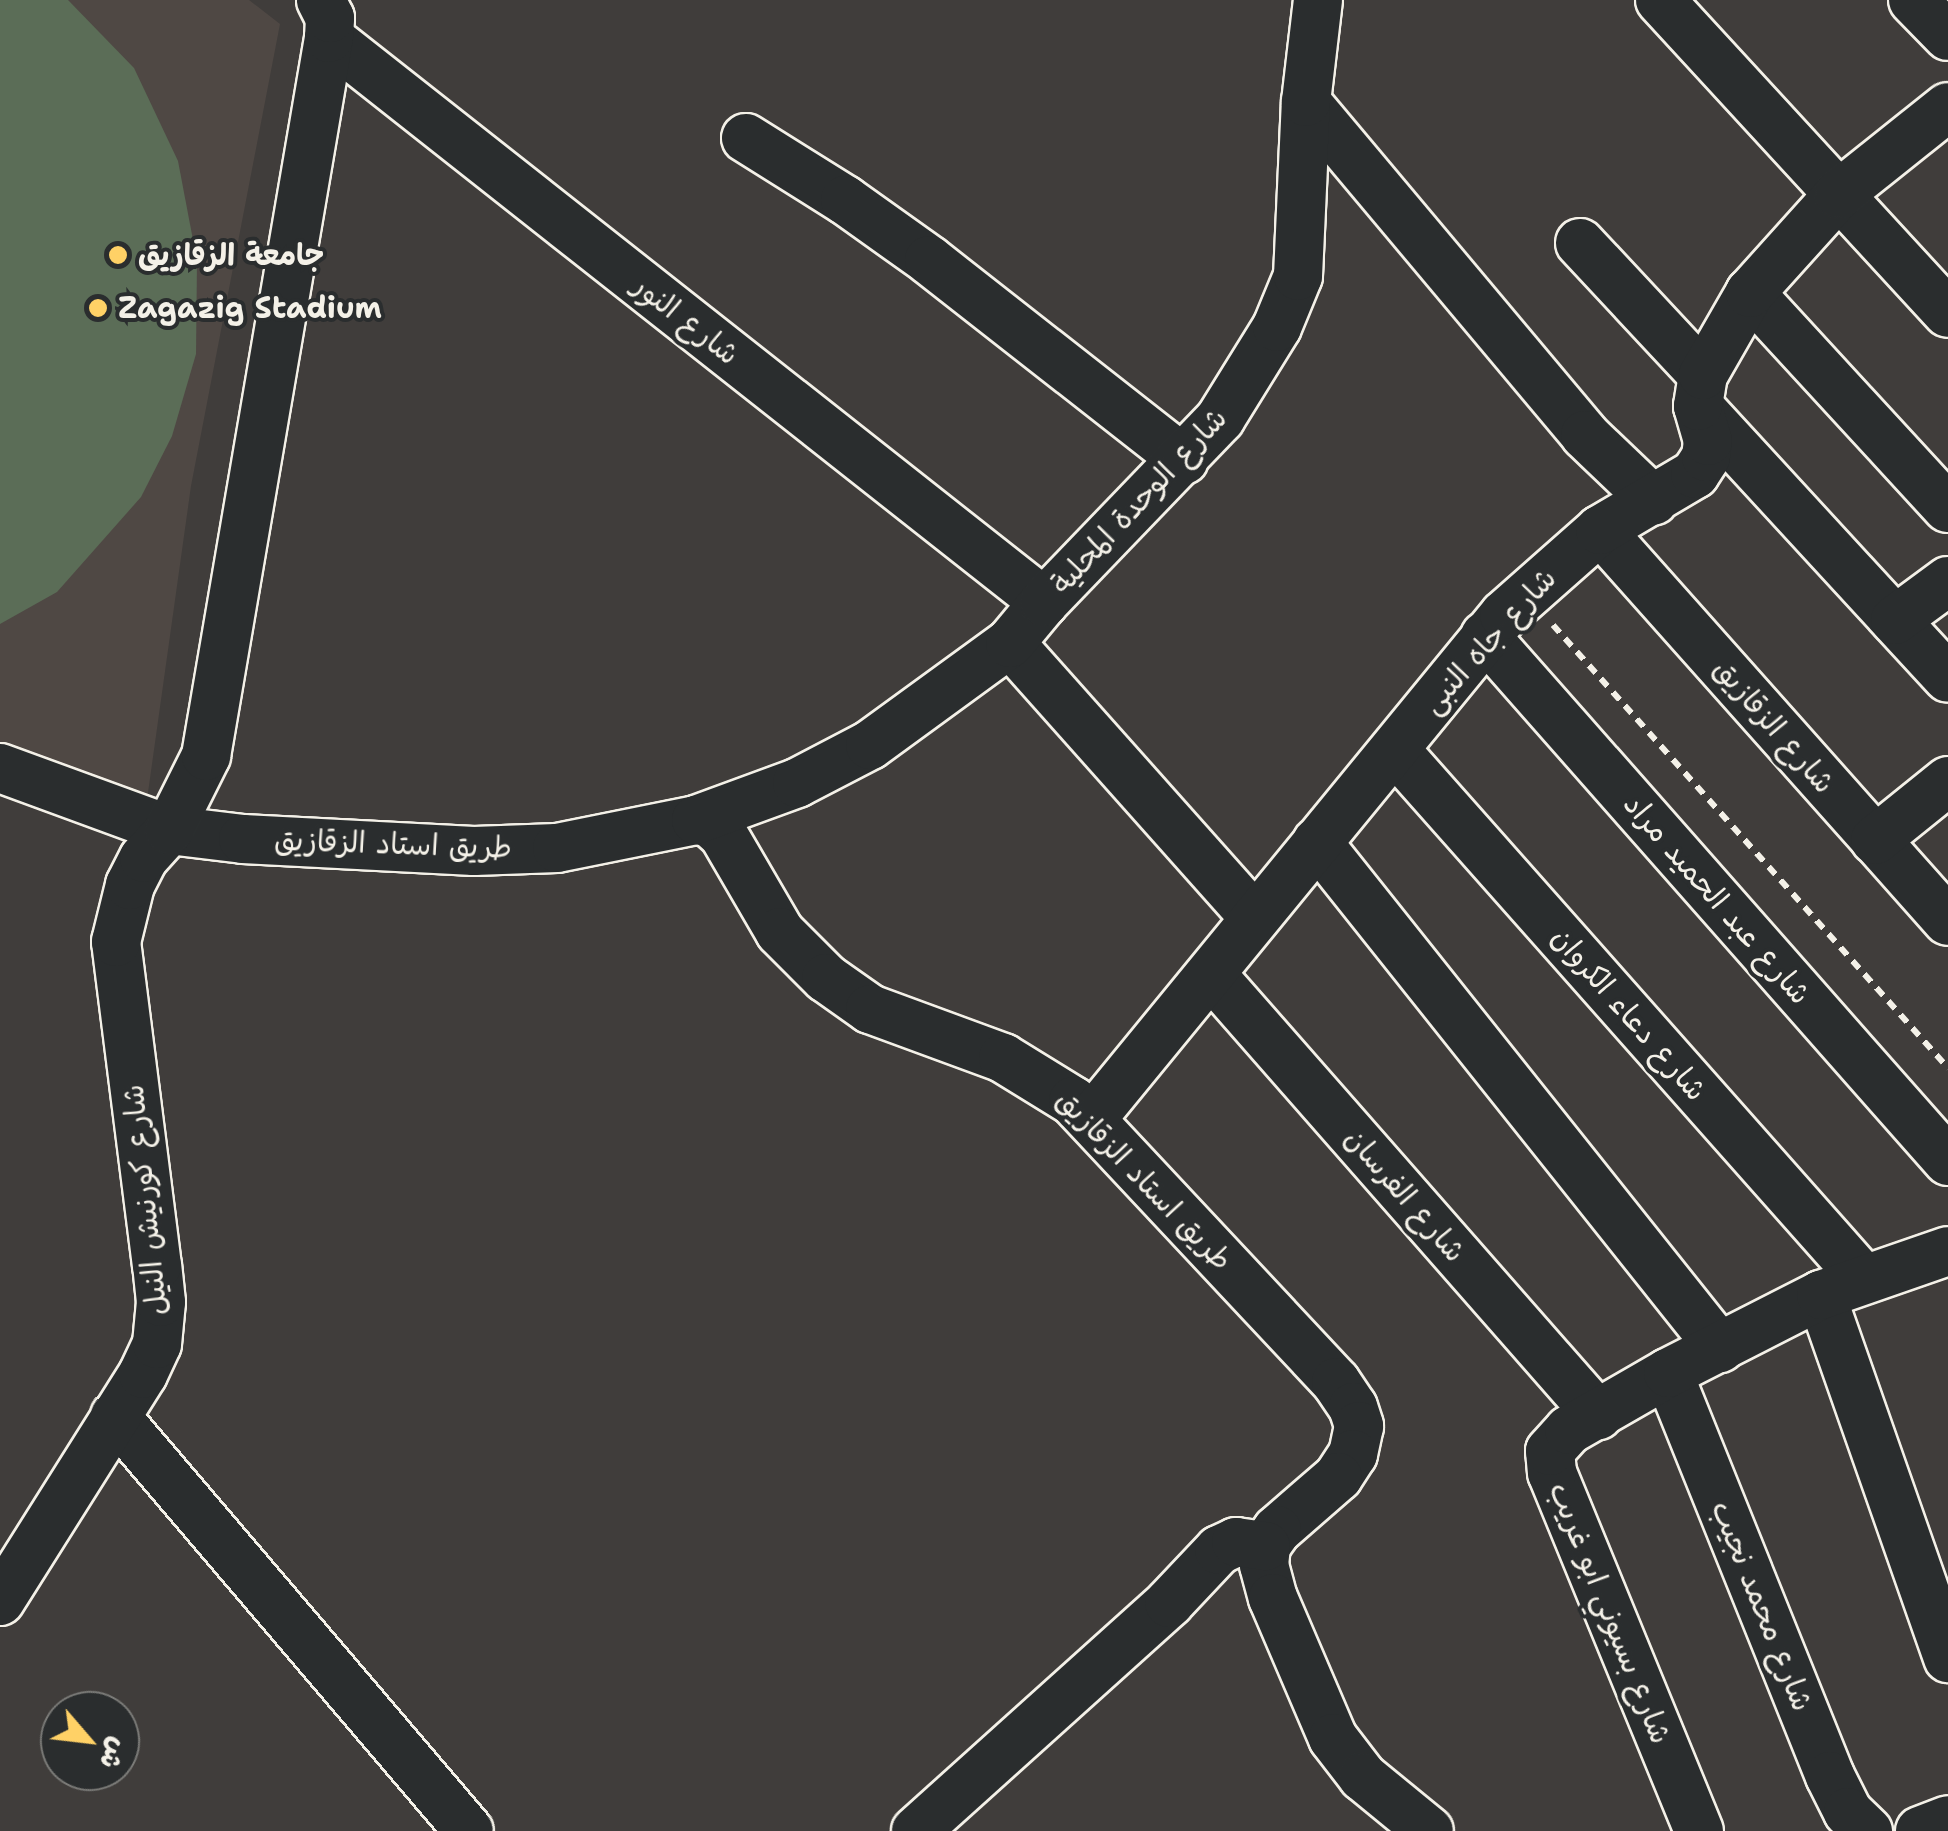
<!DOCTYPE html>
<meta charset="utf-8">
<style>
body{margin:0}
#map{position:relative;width:1948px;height:1831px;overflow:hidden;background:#403d3b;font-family:"Shantell Sans","Playpen Sans Arabic",sans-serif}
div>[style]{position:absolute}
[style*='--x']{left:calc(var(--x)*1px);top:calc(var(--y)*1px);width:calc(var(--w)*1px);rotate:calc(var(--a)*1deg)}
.built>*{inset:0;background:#4f4844}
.green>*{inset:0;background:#5b6d57}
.path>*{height:6px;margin-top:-3px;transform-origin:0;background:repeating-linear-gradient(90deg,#f4f1e8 0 10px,transparent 0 18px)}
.roads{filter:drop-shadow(2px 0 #f4f1e8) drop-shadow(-2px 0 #f4f1e8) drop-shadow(0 2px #f4f1e8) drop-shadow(0 -2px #f4f1e8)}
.minor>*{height:48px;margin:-24px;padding:0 24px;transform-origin:24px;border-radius:24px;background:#2a2d2e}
.dots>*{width:28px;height:28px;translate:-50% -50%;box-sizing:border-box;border:5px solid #2a2d2e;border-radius:50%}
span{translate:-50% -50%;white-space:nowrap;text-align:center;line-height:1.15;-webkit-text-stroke:8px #2a2d2e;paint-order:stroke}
.poi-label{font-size:30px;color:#f4f1e8;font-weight:700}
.left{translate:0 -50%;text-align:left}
.street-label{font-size:30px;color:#f4f1e8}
.north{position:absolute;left:40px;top:1691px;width:100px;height:100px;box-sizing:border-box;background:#2a2d2e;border:2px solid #7b7b78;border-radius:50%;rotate:118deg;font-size:28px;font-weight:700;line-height:40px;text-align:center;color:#f4f1e8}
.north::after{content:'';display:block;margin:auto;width:35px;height:45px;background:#ffd166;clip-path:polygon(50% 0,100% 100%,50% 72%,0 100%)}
</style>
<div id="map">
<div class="built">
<div style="clip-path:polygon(0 0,249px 0,280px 24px,191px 486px,145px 814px,0 757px)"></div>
</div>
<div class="green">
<div style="clip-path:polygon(0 0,68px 0,134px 68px,178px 161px,197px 261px,196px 354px,172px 436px,141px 497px,57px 592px,0 624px)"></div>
</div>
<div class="path">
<div style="--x:1553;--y:625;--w:594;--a:48.28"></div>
</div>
<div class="roads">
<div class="minor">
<div style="--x:1660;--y:0;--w:425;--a:47.4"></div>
<div style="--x:1913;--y:0;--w:50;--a:45.8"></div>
<div style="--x:329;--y:38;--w:911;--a:38.27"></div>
<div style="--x:1306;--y:102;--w:434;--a:50"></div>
<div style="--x:1585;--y:435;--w:95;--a:43.7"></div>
<div style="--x:746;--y:138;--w:117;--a:32.1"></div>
<div style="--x:845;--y:200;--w:103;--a:35.5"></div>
<div style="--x:929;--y:260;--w:324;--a:38.1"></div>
<div style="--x:1580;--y:243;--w:180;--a:47"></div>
<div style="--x:1750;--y:293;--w:292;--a:47.4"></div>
<div style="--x:1698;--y:406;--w:369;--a:47.4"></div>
<div style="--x:1600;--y:530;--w:523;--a:48.33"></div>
<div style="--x:1895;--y:620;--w:66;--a:-36.3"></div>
<div style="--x:1485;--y:636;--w:700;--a:48.59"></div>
<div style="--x:1010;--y:643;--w:368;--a:48.3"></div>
<div style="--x:1395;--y:750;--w:706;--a:48.45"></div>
<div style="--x:0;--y:768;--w:180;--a:20.1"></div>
<div style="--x:169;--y:830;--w:75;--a:6.9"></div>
<div style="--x:243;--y:839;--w:231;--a:3"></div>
<div style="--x:474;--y:851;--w:83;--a:-2.1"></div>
<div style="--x:557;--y:848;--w:142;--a:-11.4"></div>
<div style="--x:696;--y:820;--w:13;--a:9"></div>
<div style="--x:709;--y:822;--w:18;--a:41"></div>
<div style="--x:723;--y:834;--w:113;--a:59.8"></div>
<div style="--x:780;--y:932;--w:65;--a:45"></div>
<div style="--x:826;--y:978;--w:54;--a:35.2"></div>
<div style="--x:870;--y:1009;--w:142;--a:20.2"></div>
<div style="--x:1003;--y:1058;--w:82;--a:31.6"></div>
<div style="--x:1073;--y:1101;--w:385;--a:46.9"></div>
<div style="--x:1336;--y:1382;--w:30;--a:56"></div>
<div style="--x:1353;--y:1407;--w:20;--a:72"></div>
<div style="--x:1359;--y:1426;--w:29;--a:102"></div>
<div style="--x:1353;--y:1454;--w:27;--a:123"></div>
<div style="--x:1338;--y:1477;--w:81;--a:139"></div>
<div style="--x:1277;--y:1530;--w:19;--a:125"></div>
<div style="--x:1266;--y:1546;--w:19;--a:96"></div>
<div style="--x:1264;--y:1565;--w:34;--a:75"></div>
<div style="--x:1273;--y:1598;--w:152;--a:66.8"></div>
<div style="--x:1333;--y:1738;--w:49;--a:52.4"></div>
<div style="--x:1363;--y:1777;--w:85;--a:39.3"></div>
<div style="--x:696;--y:820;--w:108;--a:-20.1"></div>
<div style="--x:797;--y:783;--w:82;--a:-27.5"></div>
<div style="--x:870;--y:745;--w:173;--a:-36.1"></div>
<div style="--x:1010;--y:643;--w:53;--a:-50.3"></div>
<div style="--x:1044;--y:602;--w:254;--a:-46.1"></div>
<div style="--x:1220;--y:419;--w:108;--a:-58.2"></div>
<div style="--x:1277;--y:327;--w:55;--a:-67.6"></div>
<div style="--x:1298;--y:276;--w:174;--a:-87.4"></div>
<div style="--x:1306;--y:102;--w:103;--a:-83.3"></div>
<div style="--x:1875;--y:840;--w:94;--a:-38.9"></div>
<div style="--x:1317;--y:842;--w:647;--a:51.46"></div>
<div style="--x:1211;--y:974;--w:587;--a:48.73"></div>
<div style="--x:1092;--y:1118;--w:650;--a:-50.68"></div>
<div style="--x:1504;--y:615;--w:128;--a:-41.5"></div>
<div style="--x:1600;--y:530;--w:110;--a:-30.5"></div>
<div style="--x:1695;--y:474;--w:20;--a:-57"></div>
<div style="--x:1706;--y:457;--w:16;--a:-83"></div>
<div style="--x:1708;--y:441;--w:36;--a:-106"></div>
<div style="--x:1698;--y:406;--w:31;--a:-81"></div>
<div style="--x:1703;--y:375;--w:95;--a:-60.2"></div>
<div style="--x:1750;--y:293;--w:133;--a:-48"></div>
<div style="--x:1839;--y:194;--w:139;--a:-38.6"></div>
<div style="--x:1821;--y:1295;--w:385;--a:70.7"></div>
<div style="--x:1668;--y:1373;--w:434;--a:68.1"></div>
<div style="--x:1830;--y:1776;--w:40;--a:63.4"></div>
<div style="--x:1848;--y:1812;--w:28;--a:44"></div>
<div style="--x:115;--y:1416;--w:545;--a:49.54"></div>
<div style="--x:0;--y:1601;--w:268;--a:-57.8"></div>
<div style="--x:143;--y:1374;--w:33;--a:-65"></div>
<div style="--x:157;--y:1344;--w:42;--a:-84.6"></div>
<div style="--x:161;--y:1302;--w:36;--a:-96"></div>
<div style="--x:157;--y:1266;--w:327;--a:-97.2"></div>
<div style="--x:116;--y:942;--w:59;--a:-76.2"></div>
<div style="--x:130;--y:885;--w:30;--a:-63"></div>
<div style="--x:144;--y:858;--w:38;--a:-48"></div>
<div style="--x:169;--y:830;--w:83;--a:-63.4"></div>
<div style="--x:206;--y:756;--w:728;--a:-80.28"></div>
<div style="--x:329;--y:38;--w:20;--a:-87"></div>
<div style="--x:330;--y:18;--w:20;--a:-117"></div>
<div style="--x:916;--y:1831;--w:341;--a:-42"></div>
<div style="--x:1169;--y:1603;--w:73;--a:-46.7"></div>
<div style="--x:1219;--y:1550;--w:19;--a:-25"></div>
<div style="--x:1236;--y:1542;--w:30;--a:8"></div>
<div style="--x:1699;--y:1831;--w:387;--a:-112.3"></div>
<div style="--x:1552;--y:1473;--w:22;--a:-95"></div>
<div style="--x:1550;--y:1451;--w:28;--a:-48"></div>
<div style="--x:1569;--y:1430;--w:114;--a:-29.9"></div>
<div style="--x:1668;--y:1373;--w:172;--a:-27"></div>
<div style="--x:1821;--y:1295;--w:134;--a:-19.1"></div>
<div style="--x:1920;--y:1831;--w:30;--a:-21"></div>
</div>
</div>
<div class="dots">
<div style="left:118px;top:255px;background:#ffd166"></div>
<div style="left:98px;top:308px;background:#ffd166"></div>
</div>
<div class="poi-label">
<span class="left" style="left:138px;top:255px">جامعة الزقازيق</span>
<span class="left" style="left:118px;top:308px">Zagazig Stadium</span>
</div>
<div class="street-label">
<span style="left:686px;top:320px;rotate:38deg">شارع النور</span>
<span style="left:1139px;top:501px;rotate:-47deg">شارع الوحدة المحلية</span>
<span style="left:1489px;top:641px;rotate:-48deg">شارع جاه النبى</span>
<span style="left:1774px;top:726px;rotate:49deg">شارع الزقازيق</span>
<span style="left:393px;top:844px;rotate:2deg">طريق استاد الزقازيق</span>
<span style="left:1717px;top:899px;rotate:49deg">شارع عبد الحميد مراد</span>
<span style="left:1629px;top:1014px;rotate:49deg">شارع دعاء الكروان</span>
<span style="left:1144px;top:1180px;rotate:46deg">طريق استاد الزقازيق</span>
<span style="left:1405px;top:1195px;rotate:49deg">شارع الفرسان</span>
<span style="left:145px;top:1200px;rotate:-96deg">شارع كورنيش النيل</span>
<span style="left:1762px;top:1606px;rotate:68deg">شارع محمد نجيب</span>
<span style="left:1610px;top:1613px;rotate:68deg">شارع بسيوني ابو غريب</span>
</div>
<div class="north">ش</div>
</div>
